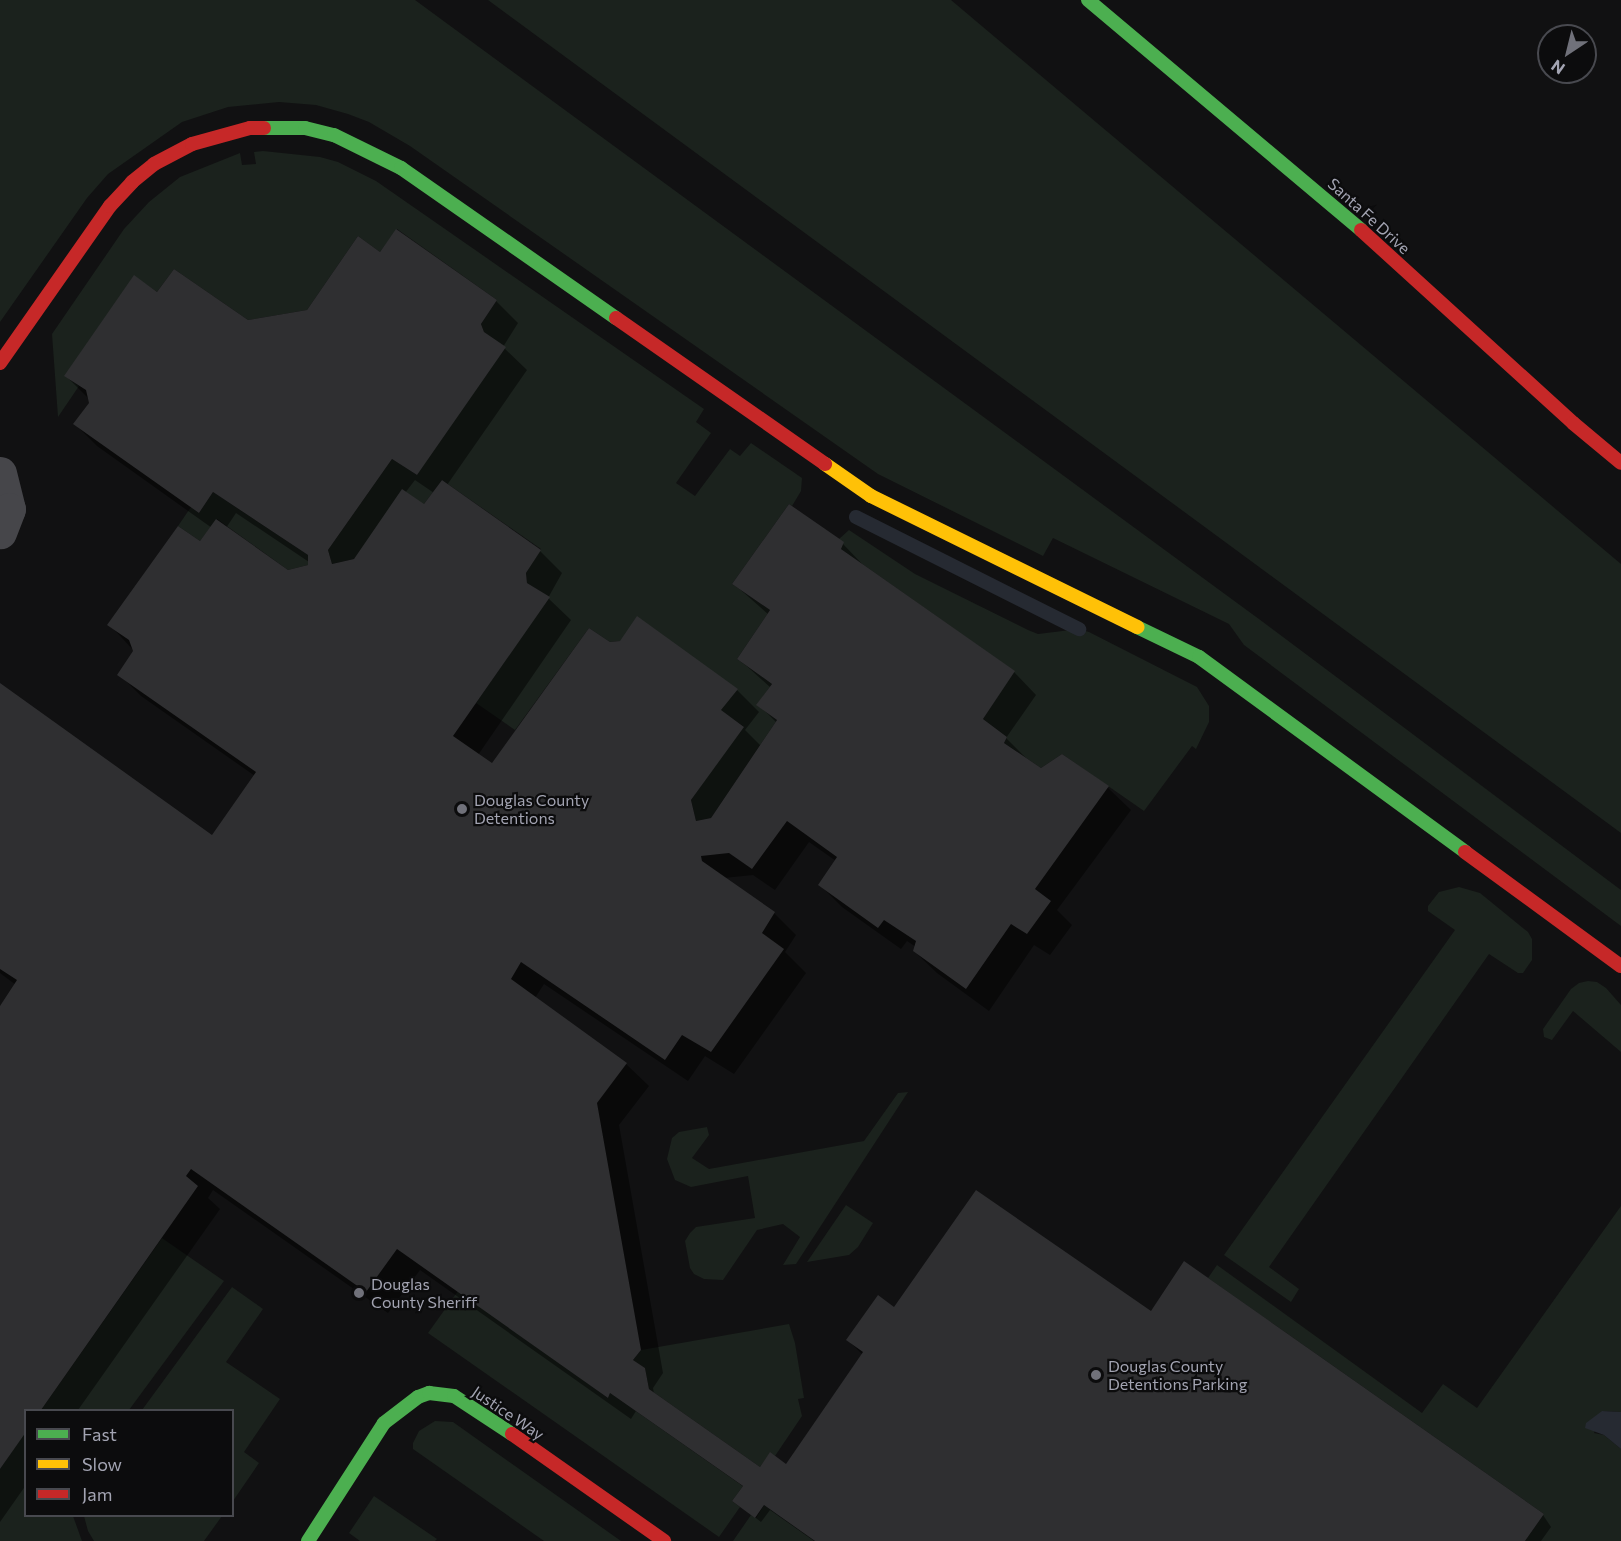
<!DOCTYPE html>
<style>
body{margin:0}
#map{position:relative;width:1621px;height:1541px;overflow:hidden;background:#111112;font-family:Commissioner,sans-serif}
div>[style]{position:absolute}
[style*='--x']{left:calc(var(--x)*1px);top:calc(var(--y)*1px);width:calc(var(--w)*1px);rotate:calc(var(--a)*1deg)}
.green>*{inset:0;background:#1b221d}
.water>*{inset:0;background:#262a32}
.shadow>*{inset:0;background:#0007}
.stream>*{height:14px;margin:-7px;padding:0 7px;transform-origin:7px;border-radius:7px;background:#262a32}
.building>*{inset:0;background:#2f2f31}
.street>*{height:33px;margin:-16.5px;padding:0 16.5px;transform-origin:16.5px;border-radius:16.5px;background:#46464a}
.fast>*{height:14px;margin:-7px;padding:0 7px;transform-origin:7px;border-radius:7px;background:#4caf50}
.slow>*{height:14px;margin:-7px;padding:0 7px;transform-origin:7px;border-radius:7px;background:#ffc107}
.jam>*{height:14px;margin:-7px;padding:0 7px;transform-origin:7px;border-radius:7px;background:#c62828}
.dots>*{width:16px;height:16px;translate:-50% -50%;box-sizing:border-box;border:3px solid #0c0c0d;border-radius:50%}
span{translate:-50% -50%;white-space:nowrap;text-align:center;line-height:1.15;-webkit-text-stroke:4.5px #0c0c0d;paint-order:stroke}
.street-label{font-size:16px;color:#a3a4b2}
.poi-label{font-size:16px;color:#a3a4b2}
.left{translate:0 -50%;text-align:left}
.legend{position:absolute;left:24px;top:1409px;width:210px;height:108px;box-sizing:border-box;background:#0c0c0d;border:2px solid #48494f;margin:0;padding:8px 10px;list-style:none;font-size:18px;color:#a3a4b2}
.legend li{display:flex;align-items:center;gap:12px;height:30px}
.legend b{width:30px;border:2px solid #48494f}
.north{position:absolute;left:1537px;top:24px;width:60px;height:60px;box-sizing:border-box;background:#0c0c0d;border:2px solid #48494f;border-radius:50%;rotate:215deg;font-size:16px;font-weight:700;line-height:24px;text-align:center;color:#a3a4b2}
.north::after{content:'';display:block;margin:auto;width:21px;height:27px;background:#70717a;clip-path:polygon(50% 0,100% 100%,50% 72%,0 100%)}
</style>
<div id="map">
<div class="green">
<div style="clip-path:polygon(0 0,415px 0,1263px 622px,1621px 890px,1621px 926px,1244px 645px,1229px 624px,1053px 538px,1043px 556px,878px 474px,410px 146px,369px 122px,348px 114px,316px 105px,279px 102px,228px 107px,182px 122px,108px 174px,87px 198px,0 322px)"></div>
<div style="clip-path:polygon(488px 0,951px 0,1621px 564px,1621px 833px)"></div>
<div style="clip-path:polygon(263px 151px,320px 157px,338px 162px,376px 181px,704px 409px,696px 422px,711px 433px,676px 483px,695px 496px,730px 449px,740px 456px,751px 443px,802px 478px,801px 491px,792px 506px,789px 504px,732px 584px,770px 610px,737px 659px,772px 684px,757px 705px,777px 720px,711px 818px,696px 821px,691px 800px,743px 726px,620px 641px,610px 642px,589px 628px,515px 730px,476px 703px,549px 597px,527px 583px,526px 573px,541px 549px,442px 480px,424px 504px,354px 559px,332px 564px,328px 550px,392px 459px,417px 475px,484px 332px,481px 324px,497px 300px,397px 229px,380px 252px,358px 236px,307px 310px,248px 320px,174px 269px,157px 292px,134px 276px,65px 376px,79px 386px,58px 417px,52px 334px,124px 229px,149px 202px,180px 177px,240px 153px,242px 165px,256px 164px,254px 152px)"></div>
<div style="clip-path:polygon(213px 492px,308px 555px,308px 565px,288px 570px,217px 519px,200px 541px,178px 526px,191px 507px,199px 513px)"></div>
<div style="clip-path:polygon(849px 530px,915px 574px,1028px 630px,1038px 634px,1079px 629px,1089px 632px,1197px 687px,1209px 706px,1209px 722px,1196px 749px,1192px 746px,1144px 811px,1062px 754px,1041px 768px,1004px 743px,1007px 737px,983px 719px,1014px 671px,841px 549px,839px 539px)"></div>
<div style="clip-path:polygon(1459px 887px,1480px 893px,1528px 932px,1532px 939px,1532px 960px,1523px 973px,1518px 973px,1489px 954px,1269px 1267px,1299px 1289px,1291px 1302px,1224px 1255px,1455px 930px,1428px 911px,1428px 906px,1439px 892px)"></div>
<div style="clip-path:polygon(1588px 981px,1597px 982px,1606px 988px,1621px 1005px,1621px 1052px,1573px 1011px,1552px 1040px,1544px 1037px,1543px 1029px,1571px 989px,1579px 983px)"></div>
<div style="clip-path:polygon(908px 1092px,796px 1264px,783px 1265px,800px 1237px,783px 1224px,757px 1230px,723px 1280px,704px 1279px,694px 1274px,690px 1268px,685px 1241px,690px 1233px,696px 1227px,755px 1218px,748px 1176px,691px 1187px,675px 1180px,667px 1159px,672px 1138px,679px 1132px,707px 1127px,709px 1135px,692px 1158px,709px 1169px,864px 1141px,898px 1093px)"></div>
<div style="clip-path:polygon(846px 1205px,873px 1223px,858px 1247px,849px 1255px,807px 1262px)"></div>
<div style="clip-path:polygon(1621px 1206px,1621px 1412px,1602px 1411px,1594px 1433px,1604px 1435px,1621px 1449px,1621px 1541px,1525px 1541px,1544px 1514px,1208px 1278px,1217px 1265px,1422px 1413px,1443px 1384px,1477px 1408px)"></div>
<div style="clip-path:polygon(162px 1238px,224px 1281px,129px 1410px,41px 1410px)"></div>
<div style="clip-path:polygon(232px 1287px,263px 1309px,226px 1362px,280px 1399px,244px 1452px,259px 1463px,233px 1501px,232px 1410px,142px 1410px)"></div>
<div style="clip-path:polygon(458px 1291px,608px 1398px,610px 1393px,743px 1486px,732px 1501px,740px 1507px,719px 1537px,428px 1333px)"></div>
<div style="clip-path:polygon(789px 1324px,795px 1343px,804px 1398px,798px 1399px,802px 1416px,775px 1456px,770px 1453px,760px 1467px,649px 1389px,645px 1368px,633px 1360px,641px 1350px)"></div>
<div style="clip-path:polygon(435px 1421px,453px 1422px,621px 1541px,544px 1541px,413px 1449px,413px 1443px,419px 1431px)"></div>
<div style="clip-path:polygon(25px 1432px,26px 1516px,73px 1516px,82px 1541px,0 1541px,0 1469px)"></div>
<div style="clip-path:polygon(374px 1496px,437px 1539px,435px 1541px,360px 1541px,349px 1533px)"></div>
<div style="clip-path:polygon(764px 1505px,815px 1541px,733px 1541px,751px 1515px,756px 1518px)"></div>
<div style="clip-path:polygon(84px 1516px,222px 1516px,204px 1541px,94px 1541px,88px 1531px)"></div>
</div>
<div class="water">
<div style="clip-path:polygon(1602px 1411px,1621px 1412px,1621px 1449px,1604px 1435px,1585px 1428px,1586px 1423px)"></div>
</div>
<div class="shadow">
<div style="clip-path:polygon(evenodd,380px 254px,496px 301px,518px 323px,503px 347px,527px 370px,447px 485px,540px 551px,562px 573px,548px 598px,571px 620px,478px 755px,493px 765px,610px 644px,737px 690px,759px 712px,745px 730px,761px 746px,777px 723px,758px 704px,771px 688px,739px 659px,769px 615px,734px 584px,843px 544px,865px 567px,1014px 672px,1036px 695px,1006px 738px,1029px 761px,1041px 770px,1062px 756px,1108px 788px,1131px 810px,1057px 910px,1072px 925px,1050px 955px,1034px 945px,989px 1011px,937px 973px,914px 951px,916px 947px,907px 941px,901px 949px,842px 907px,820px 885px,836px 861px,809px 842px,775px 890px,753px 875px,724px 878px,774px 913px,796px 935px,785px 952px,806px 973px,734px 1074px,705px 1056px,688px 1081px,544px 984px,535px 998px,626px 1064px,649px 1086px,619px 1125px,663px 1373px,653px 1388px,654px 1394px,760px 1469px,786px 1466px,863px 1355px,848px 1340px,894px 1309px,1151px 1314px,1543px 1515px,1551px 1527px,1541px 1541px,814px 1541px,770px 1510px,761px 1522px,734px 1501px,744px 1487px,636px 1411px,631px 1419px,420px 1270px,388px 1313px,213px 1190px,208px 1198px,220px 1209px,78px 1410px,26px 1410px,26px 1485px,0 1522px,0 1008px,16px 985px,0 973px,0 685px,213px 837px,255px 776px,141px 696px,119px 674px,135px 652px,109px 624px,201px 543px,212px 528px,97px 446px,75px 424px,90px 404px,89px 399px,66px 376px,158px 294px,247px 322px,308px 312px,380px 254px,415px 480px,434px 493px,424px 506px,405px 493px,415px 480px,380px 254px,236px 513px,309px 562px,309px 567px,288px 572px,226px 528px,236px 513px)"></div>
</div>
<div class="stream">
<div style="--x:856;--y:517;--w:250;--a:26.7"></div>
</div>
<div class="building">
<div style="clip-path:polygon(396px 229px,497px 300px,481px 324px,484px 332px,506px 347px,417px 475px,392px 459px,328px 550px,332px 564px,354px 559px,402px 489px,424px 504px,442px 480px,541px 550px,526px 573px,527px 583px,550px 597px,453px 736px,492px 763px,589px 628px,610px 642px,620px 641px,637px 616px,738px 689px,721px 710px,744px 727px,691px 800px,696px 821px,711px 818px,777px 720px,756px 705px,772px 684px,737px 659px,770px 610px,732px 584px,789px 504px,844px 542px,841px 549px,1015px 671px,983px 719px,1007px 737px,1004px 743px,1041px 768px,1062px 754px,1109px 786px,1035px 889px,1051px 901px,1027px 934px,1011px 924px,966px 989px,913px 951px,916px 941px,884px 920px,878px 928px,818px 885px,837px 857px,787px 821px,752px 869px,729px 853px,701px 856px,702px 861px,775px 912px,762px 933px,784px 949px,711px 1052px,682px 1035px,665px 1060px,521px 962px,511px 979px,627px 1063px,597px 1103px,641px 1350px,633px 1360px,645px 1368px,649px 1389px,760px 1467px,770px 1452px,786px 1464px,863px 1352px,846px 1340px,878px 1295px,894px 1307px,976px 1190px,1151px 1311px,1184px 1261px,1544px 1514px,1525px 1541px,815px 1541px,764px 1505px,755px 1518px,732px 1501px,743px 1486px,610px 1393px,608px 1398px,397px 1249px,366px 1292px,191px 1169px,186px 1176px,198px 1186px,41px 1410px,26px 1410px,26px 1432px,0 1469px,0 1006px,17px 980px,0 969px,0 683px,212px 835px,256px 772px,117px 675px,133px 651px,129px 640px,107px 625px,178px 526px,200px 541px,216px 519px,288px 570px,308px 565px,308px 555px,213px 492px,199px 513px,73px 424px,89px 403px,86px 390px,64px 376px,134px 275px,157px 292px,174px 269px,248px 320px,307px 310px,358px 236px,380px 252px)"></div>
</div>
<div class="street">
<div style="--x:0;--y:473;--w:37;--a:76"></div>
<div style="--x:9;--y:509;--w:25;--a:111"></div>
</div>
<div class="fast">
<div style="--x:1088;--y:0;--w:357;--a:40.1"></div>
<div style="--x:264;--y:128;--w:41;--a:0"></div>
<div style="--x:305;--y:128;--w:30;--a:14"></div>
<div style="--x:334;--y:135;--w:75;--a:26.2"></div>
<div style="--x:401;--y:168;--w:262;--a:34.9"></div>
<div style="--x:1137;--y:627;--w:69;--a:25.8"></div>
<div style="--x:1199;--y:657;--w:330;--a:36.2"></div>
<div style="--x:308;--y:1541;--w:140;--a:-57.2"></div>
<div style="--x:384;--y:1423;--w:43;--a:-37.4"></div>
<div style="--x:418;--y:1397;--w:12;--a:-20"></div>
<div style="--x:429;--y:1393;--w:25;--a:7"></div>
<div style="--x:454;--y:1396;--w:69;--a:33.2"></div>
</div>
<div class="slow">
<div style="--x:825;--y:464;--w:56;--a:34.8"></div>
<div style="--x:871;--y:496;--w:297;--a:26.2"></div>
</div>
<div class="jam">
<div style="--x:1361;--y:230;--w:287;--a:42.3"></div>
<div style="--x:1573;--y:423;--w:62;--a:39.8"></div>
<div style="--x:616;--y:318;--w:255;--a:34.9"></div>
<div style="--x:0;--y:363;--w:192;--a:-55"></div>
<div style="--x:110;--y:206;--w:33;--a:-47"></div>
<div style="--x:132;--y:182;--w:28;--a:-39"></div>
<div style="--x:154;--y:164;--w:43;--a:-27.8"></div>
<div style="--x:192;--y:144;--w:60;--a:-15.4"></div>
<div style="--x:250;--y:128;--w:14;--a:0"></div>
<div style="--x:1465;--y:852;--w:193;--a:36.2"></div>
<div style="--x:512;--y:1434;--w:186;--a:35.1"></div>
</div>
<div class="dots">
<div style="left:462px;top:809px;background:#70717a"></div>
<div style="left:359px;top:1293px;background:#70717a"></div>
<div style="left:1096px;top:1375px;background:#70717a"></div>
</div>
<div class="street-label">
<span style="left:1369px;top:216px;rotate:42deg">Santa Fe Drive</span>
<span style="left:508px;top:1413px;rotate:34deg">Justice Way</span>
</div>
<div class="poi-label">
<span class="left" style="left:474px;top:809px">Douglas County<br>Detentions</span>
<span class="left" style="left:371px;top:1293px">Douglas<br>County Sheriff</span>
<span class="left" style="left:1108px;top:1375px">Douglas County<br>Detentions Parking</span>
</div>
<ul class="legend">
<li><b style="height:8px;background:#4caf50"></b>Fast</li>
<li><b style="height:8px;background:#ffc107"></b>Slow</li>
<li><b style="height:8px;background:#c62828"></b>Jam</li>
</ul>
<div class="north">N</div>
</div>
